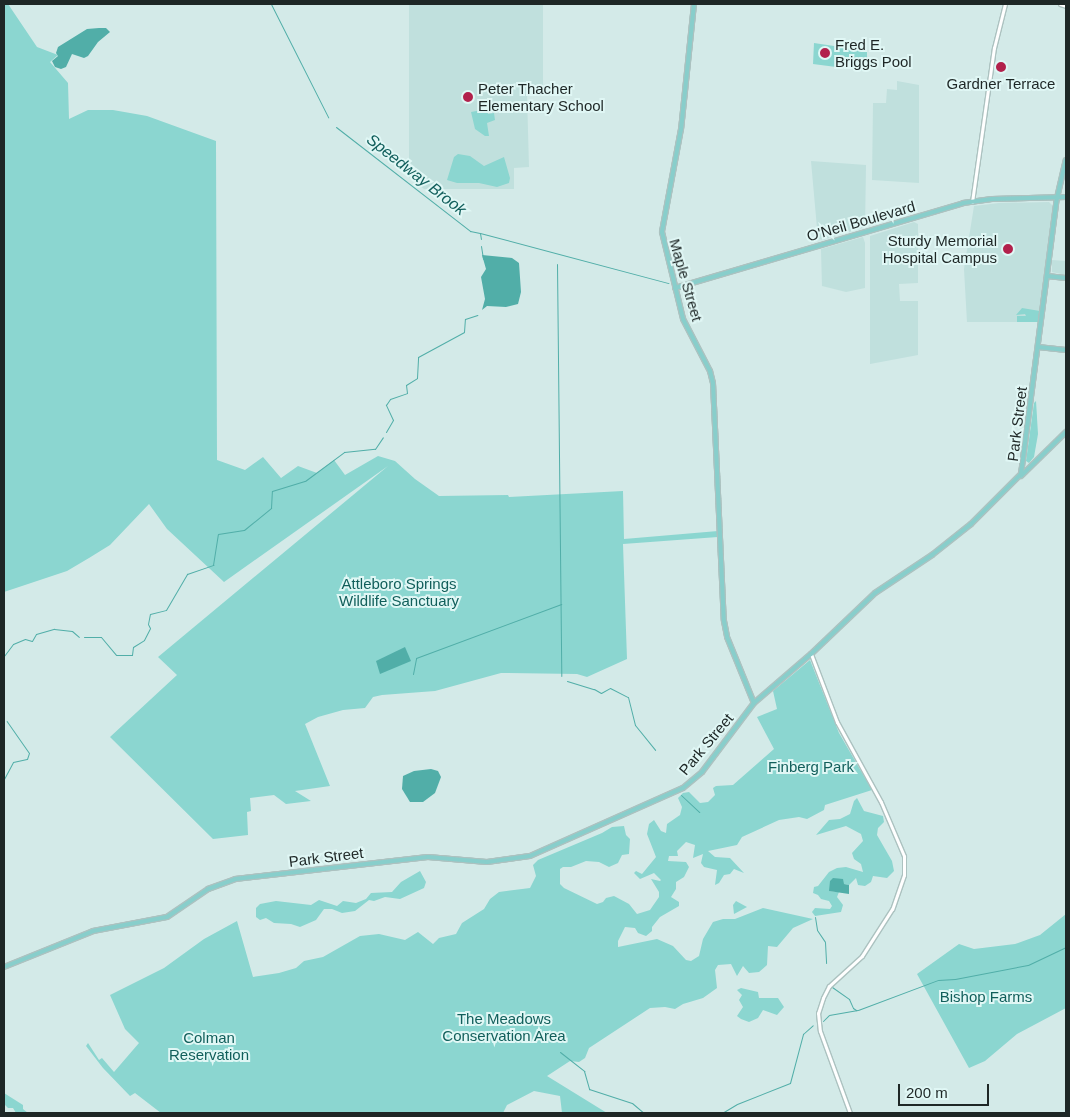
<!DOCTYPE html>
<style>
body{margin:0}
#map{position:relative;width:1070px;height:1117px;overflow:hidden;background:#d3eae8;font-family:Arial,sans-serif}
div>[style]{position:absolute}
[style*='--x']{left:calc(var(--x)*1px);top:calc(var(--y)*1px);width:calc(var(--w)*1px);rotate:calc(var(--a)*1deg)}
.built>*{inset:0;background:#c0e0dd}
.green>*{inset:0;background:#8bd6d0}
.water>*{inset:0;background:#51aea8}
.stream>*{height:1px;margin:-0.5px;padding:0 0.5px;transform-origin:0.5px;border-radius:0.5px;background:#51aea8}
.roads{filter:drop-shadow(1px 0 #acc2c0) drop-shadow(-1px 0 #acc2c0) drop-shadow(0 1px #acc2c0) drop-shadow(0 -1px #acc2c0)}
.minor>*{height:3px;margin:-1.5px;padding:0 1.5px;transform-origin:1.5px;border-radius:1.5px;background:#fff}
.major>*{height:4px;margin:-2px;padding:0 2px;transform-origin:2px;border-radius:2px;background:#88cecb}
.dots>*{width:14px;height:14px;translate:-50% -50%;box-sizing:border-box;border:2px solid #e0f7f5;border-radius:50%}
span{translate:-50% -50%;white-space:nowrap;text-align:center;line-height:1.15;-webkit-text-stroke:4px #e0f7f5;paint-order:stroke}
.poi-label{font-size:15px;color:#1e2726}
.left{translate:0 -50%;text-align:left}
.right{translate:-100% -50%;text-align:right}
.street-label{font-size:15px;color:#1e2726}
.park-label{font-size:15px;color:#115f5b}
.water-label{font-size:16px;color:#115f5c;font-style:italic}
.frame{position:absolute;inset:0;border:5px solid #1e2726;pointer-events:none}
.scale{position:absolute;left:898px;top:1084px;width:91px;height:22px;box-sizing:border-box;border:2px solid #1e2726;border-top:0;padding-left:6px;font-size:15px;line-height:18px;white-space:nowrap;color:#1e2726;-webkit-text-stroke:4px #e0f7f5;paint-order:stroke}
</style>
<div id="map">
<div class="built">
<div style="clip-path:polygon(409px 4px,543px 5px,543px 94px,527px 94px,529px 167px,514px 168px,514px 189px,424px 189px,409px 177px)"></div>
<div style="clip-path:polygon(897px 81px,919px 85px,919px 183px,872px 180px,873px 103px,886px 103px,887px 89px,897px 90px)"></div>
<div style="clip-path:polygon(811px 161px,866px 165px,865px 227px,823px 240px,818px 239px)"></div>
<div style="clip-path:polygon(1049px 202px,1053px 206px,1039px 322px,967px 322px,964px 269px,974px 206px,999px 203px)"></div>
<div style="clip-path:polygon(914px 222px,918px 224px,918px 283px,899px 284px,900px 301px,918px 301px,918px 355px,870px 364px,870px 236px)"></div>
<div style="clip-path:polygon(863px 237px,865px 243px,865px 288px,846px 292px,822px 286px,821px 249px)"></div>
<div style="clip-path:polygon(1052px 260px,1066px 261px,1066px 275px,1052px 272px)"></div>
</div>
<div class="green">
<div style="clip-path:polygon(4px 4px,8px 4px,37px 47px,58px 55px,50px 62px,68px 83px,69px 119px,88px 110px,113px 110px,147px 116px,216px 141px,217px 460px,245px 470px,263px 457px,281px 478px,298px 466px,317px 473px,334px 460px,345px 475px,378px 456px,395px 461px,415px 479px,439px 496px,508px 495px,509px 497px,623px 491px,624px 539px,718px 531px,718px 537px,623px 544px,627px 659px,587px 677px,577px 674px,501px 673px,435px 691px,382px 695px,373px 697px,365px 708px,343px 710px,318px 717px,305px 724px,330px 786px,295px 791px,311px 801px,286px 804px,274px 795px,250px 798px,251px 811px,247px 812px,248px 835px,213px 839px,110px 737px,177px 675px,158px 657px,388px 466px,224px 582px,167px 529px,149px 504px,110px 545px,89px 558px,67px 571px,4px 592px)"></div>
<div style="clip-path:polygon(814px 43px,867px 51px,867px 71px,813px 64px)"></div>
<div style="clip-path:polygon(487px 109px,488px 114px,494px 113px,495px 120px,487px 123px,489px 136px,485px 136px,475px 129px,471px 112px)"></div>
<div style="clip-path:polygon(458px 154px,470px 156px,484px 166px,504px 157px,510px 178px,509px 183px,497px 187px,479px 183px,457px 183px,447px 180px,454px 157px)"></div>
<div style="clip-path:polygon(1022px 308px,1040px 311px,1039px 322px,1017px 322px,1017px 316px,1026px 316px,1025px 314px,1016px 315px)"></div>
<div style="clip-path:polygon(1036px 401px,1038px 434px,1034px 457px,1029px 463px,1026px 461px,1034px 403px)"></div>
<div style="clip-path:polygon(810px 660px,839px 733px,872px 790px,825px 805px,824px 810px,807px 819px,799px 817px,779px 820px,742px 837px,737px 845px,708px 851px,715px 857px,730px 858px,744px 873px,734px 869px,730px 874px,724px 875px,719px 883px,715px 885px,717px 870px,704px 867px,701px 863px,703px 854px,693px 858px,695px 845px,686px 842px,677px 851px,678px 856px,669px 856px,668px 861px,686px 862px,689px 867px,684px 877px,676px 882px,676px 889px,671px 897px,679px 902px,679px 906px,660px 917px,652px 927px,652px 931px,646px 936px,638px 933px,635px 928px,625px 927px,618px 941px,618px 947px,657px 939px,673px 946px,686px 960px,691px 961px,699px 956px,703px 939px,713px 922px,723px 919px,735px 919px,763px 908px,813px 919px,793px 928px,777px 947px,768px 946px,767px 965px,759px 972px,749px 973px,743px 966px,737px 976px,731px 964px,718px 965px,715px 970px,717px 988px,703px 998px,683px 1004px,675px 1009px,665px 1007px,650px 1008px,589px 1048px,585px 1058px,579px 1062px,570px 1061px,547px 1076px,607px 1113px,562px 1113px,560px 1096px,534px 1091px,507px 1105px,503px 1113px,161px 1113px,135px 1093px,130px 1096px,103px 1068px,86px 1046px,88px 1043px,99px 1060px,102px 1058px,114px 1072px,139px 1043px,125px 1029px,110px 995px,164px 968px,204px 939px,237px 921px,253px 977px,279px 973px,296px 968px,304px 961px,323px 957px,360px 936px,379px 934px,405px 940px,418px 932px,433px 944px,439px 938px,456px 934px,462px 923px,484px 909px,490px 899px,499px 892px,530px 888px,536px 876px,533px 865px,538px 860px,602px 833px,612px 827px,624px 826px,626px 835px,630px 839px,629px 854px,622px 855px,618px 863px,609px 867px,599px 862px,586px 861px,571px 867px,563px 867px,560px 869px,560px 884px,564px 888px,597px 904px,603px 902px,606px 898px,614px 896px,629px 904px,637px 914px,650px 910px,659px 897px,659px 892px,651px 879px,660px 881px,661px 880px,654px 873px,640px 879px,634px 873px,636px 871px,642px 874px,656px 857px,647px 834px,649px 824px,654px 820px,661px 831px,666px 833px,667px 824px,680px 815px,682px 807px,678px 798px,683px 793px,689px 792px,700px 803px,708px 802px,715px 795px,713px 788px,716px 786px,733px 785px,774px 749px,757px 717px,777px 709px,773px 691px)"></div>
<div style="clip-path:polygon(857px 798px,864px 811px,883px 816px,884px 822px,878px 828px,877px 835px,892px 861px,894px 871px,887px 878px,873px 876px,871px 882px,865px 886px,858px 885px,856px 878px,849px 885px,844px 884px,829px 891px,839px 892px,837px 897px,843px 905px,841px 912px,815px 916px,812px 912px,815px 908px,830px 909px,832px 906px,829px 901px,821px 899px,818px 895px,813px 893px,814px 887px,818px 886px,829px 872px,837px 868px,846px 867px,863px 872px,861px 864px,854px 859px,852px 853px,863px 841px,861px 834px,846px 826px,816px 835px,829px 820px,840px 819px,850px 814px,854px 801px)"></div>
<div style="clip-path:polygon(420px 871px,426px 882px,424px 888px,400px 899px,385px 897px,374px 901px,369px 900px,355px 911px,342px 913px,332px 909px,324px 909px,316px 920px,300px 927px,291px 924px,274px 923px,266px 918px,260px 920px,256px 917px,256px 908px,260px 904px,276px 901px,311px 905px,319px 900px,337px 906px,343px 901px,356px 903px,366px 899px,371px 893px,392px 892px,401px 882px)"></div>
<div style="clip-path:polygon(736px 901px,747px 907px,734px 914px,733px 905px)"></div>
<div style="clip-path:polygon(1066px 914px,1066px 1008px,1017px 1034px,985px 1061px,969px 1068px,917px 974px,959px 944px,974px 949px,1015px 944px,1040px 935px)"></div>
<div style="clip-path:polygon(741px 988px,758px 992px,759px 998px,778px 998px,784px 1007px,777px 1015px,763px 1010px,758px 1018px,749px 1022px,741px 1019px,737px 1016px,743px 1007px,739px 1000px,742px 995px,737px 990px)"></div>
<div style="clip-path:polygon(4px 1093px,23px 1105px,23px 1109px,28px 1113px,16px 1113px,13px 1108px,8px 1108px,4px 1104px)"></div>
</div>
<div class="water">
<div style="clip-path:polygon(99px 28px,106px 28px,110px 32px,98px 42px,88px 56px,84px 58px,72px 54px,66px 67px,61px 69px,55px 67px,52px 61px,58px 56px,56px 53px,58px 47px,87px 29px)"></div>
<div style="clip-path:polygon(482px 255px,512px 258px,519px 263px,521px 292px,518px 304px,506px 307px,487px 306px,482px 310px,485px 299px,481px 277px,486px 269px)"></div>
<div style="clip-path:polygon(405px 647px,411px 661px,380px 674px,376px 661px)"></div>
<div style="clip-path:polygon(431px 769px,438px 771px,441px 777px,435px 793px,423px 802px,410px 802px,402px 789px,403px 776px,414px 771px)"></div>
<div style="clip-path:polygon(833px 878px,843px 879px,844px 884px,849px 885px,849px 894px,829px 891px,830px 881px)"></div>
</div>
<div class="stream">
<div style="--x:271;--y:4;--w:127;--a:63.2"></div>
<div style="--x:336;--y:127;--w:170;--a:37.8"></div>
<div style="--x:470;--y:231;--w:10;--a:11"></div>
<div style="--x:480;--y:233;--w:6;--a:81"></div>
<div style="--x:480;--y:233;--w:195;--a:14.9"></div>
<div style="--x:481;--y:246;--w:13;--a:81"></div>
<div style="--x:557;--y:264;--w:412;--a:89.4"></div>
<div style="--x:386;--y:432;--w:14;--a:-60"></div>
<div style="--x:393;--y:420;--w:17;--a:-115"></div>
<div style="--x:386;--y:405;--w:7;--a:-56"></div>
<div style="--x:390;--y:399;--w:18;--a:-19"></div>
<div style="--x:407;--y:393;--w:8;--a:-97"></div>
<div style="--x:406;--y:385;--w:13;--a:-32"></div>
<div style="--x:417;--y:378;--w:21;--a:-87"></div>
<div style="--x:418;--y:357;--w:52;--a:-28.5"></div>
<div style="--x:464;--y:332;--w:13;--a:-86"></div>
<div style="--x:465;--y:319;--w:13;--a:-18"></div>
<div style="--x:84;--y:637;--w:17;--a:0"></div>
<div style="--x:101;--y:637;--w:23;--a:50"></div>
<div style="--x:116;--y:655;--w:16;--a:0"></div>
<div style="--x:132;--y:655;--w:8;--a:-83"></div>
<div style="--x:133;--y:647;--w:13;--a:-32"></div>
<div style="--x:144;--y:640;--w:13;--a:-63"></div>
<div style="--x:150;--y:628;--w:4;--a:-117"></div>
<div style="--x:148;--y:624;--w:10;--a:-79"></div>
<div style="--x:150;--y:614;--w:16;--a:-14"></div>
<div style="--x:166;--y:610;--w:42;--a:-59.7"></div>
<div style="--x:187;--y:574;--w:28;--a:-19"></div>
<div style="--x:213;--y:565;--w:31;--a:-81"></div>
<div style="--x:218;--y:534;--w:26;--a:-9"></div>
<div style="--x:244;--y:530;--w:35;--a:-39"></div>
<div style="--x:271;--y:508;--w:17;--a:-87"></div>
<div style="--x:272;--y:491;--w:34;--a:-17"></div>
<div style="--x:305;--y:481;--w:49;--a:-36.6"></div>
<div style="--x:344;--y:452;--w:31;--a:-6"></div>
<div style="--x:375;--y:449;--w:14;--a:-56"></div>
<div style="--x:4;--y:656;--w:15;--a:-53"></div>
<div style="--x:13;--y:644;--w:13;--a:-23"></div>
<div style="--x:25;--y:639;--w:7;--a:16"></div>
<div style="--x:32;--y:641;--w:8;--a:-60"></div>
<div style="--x:36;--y:634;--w:19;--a:-16"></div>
<div style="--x:54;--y:629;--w:18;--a:6"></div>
<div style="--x:72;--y:631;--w:9;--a:41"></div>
<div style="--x:413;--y:674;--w:16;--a:-79"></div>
<div style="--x:416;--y:658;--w:155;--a:-20.4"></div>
<div style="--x:567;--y:681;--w:28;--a:17"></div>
<div style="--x:594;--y:689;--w:8;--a:30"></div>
<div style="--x:601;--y:693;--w:10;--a:-29"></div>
<div style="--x:610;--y:688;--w:20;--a:27"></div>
<div style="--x:628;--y:697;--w:29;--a:76"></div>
<div style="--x:635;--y:725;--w:32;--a:51"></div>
<div style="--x:4;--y:716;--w:1;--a:90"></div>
<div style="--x:4;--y:779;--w:19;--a:-62"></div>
<div style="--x:13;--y:762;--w:14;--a:-12"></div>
<div style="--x:27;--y:759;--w:6;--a:-72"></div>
<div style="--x:29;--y:753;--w:39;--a:-125"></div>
<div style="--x:681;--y:795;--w:25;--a:43"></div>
<div style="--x:815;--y:917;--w:13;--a:81"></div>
<div style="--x:817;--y:930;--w:14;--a:56"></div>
<div style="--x:825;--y:942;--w:21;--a:87"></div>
<div style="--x:832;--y:987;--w:21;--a:35"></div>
<div style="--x:849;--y:999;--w:10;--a:66"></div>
<div style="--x:853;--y:1008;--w:4;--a:34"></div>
<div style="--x:823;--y:1021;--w:8;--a:-45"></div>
<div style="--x:829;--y:1015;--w:29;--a:-10"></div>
<div style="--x:858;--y:1010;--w:85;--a:-20.6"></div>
<div style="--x:938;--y:980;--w:17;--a:-3"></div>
<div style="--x:955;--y:979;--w:74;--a:-10.9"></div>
<div style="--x:1028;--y:965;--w:42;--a:-25.3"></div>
<div style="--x:560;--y:1052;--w:31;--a:38"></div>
<div style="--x:584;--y:1071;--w:19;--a:74"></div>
<div style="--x:589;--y:1089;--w:45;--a:18"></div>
<div style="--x:632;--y:1103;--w:16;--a:40"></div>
<div style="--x:722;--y:1113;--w:17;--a:-31"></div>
<div style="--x:737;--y:1104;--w:57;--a:-21.6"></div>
<div style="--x:790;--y:1083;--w:51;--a:-75.1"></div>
<div style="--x:803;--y:1034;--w:13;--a:-42"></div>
</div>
<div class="roads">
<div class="minor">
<div style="--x:1060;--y:4;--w:6;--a:18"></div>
<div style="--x:972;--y:202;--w:156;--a:-81.9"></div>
<div style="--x:994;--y:48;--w:45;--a:-76"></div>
<div style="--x:811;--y:654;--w:73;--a:69.1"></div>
<div style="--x:837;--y:722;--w:91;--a:61.2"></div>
<div style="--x:881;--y:802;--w:59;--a:66.9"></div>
<div style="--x:904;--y:856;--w:19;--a:90"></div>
<div style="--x:904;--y:875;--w:36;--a:109"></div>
<div style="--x:892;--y:909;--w:56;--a:122.6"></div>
<div style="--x:862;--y:956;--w:45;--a:137.7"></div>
<div style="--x:829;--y:986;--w:13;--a:117"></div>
<div style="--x:823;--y:998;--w:16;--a:108"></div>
<div style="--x:818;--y:1013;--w:18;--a:84"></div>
<div style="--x:820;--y:1031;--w:87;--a:69.9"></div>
</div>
<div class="major">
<div style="--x:694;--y:4;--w:126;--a:95.9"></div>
<div style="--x:681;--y:129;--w:105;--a:100.5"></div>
<div style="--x:662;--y:232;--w:89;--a:76.4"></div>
<div style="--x:683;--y:319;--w:59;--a:62.6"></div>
<div style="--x:710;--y:371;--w:12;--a:76"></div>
<div style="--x:713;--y:383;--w:238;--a:87.4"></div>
<div style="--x:724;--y:621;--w:16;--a:79"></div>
<div style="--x:727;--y:637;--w:71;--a:67.8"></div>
<div style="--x:1047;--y:276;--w:19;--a:6"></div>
<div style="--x:675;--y:288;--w:300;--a:-16.4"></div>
<div style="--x:963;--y:203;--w:29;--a:-8"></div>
<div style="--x:992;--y:199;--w:74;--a:-1.5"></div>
<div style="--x:1038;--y:347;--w:28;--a:6"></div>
<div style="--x:1021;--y:476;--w:63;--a:-44.4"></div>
<div style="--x:4;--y:967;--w:96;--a:-22"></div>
<div style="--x:93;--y:931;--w:75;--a:-10.7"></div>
<div style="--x:167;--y:917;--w:50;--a:-34.3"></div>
<div style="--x:208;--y:889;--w:29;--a:-20"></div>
<div style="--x:235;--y:879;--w:194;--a:-6.5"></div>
<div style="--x:428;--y:857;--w:59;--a:4.8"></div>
<div style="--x:487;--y:862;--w:43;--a:-7.9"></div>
<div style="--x:530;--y:856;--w:167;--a:-24"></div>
<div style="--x:683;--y:788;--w:25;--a:-40"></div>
<div style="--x:702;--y:772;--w:86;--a:-53"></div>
<div style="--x:754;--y:703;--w:75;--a:-40.7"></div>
<div style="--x:811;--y:654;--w:88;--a:-43.6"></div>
<div style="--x:875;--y:593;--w:69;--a:-33.7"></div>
<div style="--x:932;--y:555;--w:50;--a:-38.5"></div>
<div style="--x:971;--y:524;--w:71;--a:-45"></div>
<div style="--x:1021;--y:474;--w:278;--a:-82.6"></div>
<div style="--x:1057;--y:198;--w:39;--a:-77"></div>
</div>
</div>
<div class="dots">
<div style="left:825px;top:53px;background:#b2214c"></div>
<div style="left:1001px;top:67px;background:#b2214c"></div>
<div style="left:468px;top:97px;background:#b2214c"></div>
<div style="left:1008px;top:249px;background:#b2214c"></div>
</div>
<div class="poi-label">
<span class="left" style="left:835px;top:53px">Fred E.<br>Briggs Pool</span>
<span style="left:1001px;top:84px">Gardner Terrace</span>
<span class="left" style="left:478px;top:97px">Peter Thacher<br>Elementary School</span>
<span class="right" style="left:997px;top:249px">Sturdy Memorial<br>Hospital Campus</span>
</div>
<div class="street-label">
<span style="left:861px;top:221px;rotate:-16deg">O'Neil Boulevard</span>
<span style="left:686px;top:280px;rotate:74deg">Maple Street</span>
<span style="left:1017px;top:424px;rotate:-83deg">Park Street</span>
<span style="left:706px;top:744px;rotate:-50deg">Park Street</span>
<span style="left:326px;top:857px;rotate:-7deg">Park Street</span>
</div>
<div class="park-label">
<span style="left:399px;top:592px">Attleboro Springs<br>Wildlife Sanctuary</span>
<span style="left:811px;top:767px">Finberg Park</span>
<span style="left:986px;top:997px">Bishop Farms</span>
<span style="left:504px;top:1027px">The Meadows<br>Conservation Area</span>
<span style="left:209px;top:1046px">Colman<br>Reservation</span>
</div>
<div class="water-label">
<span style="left:416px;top:175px;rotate:38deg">Speedway Brook</span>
</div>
<div class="frame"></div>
<div class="scale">200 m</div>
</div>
